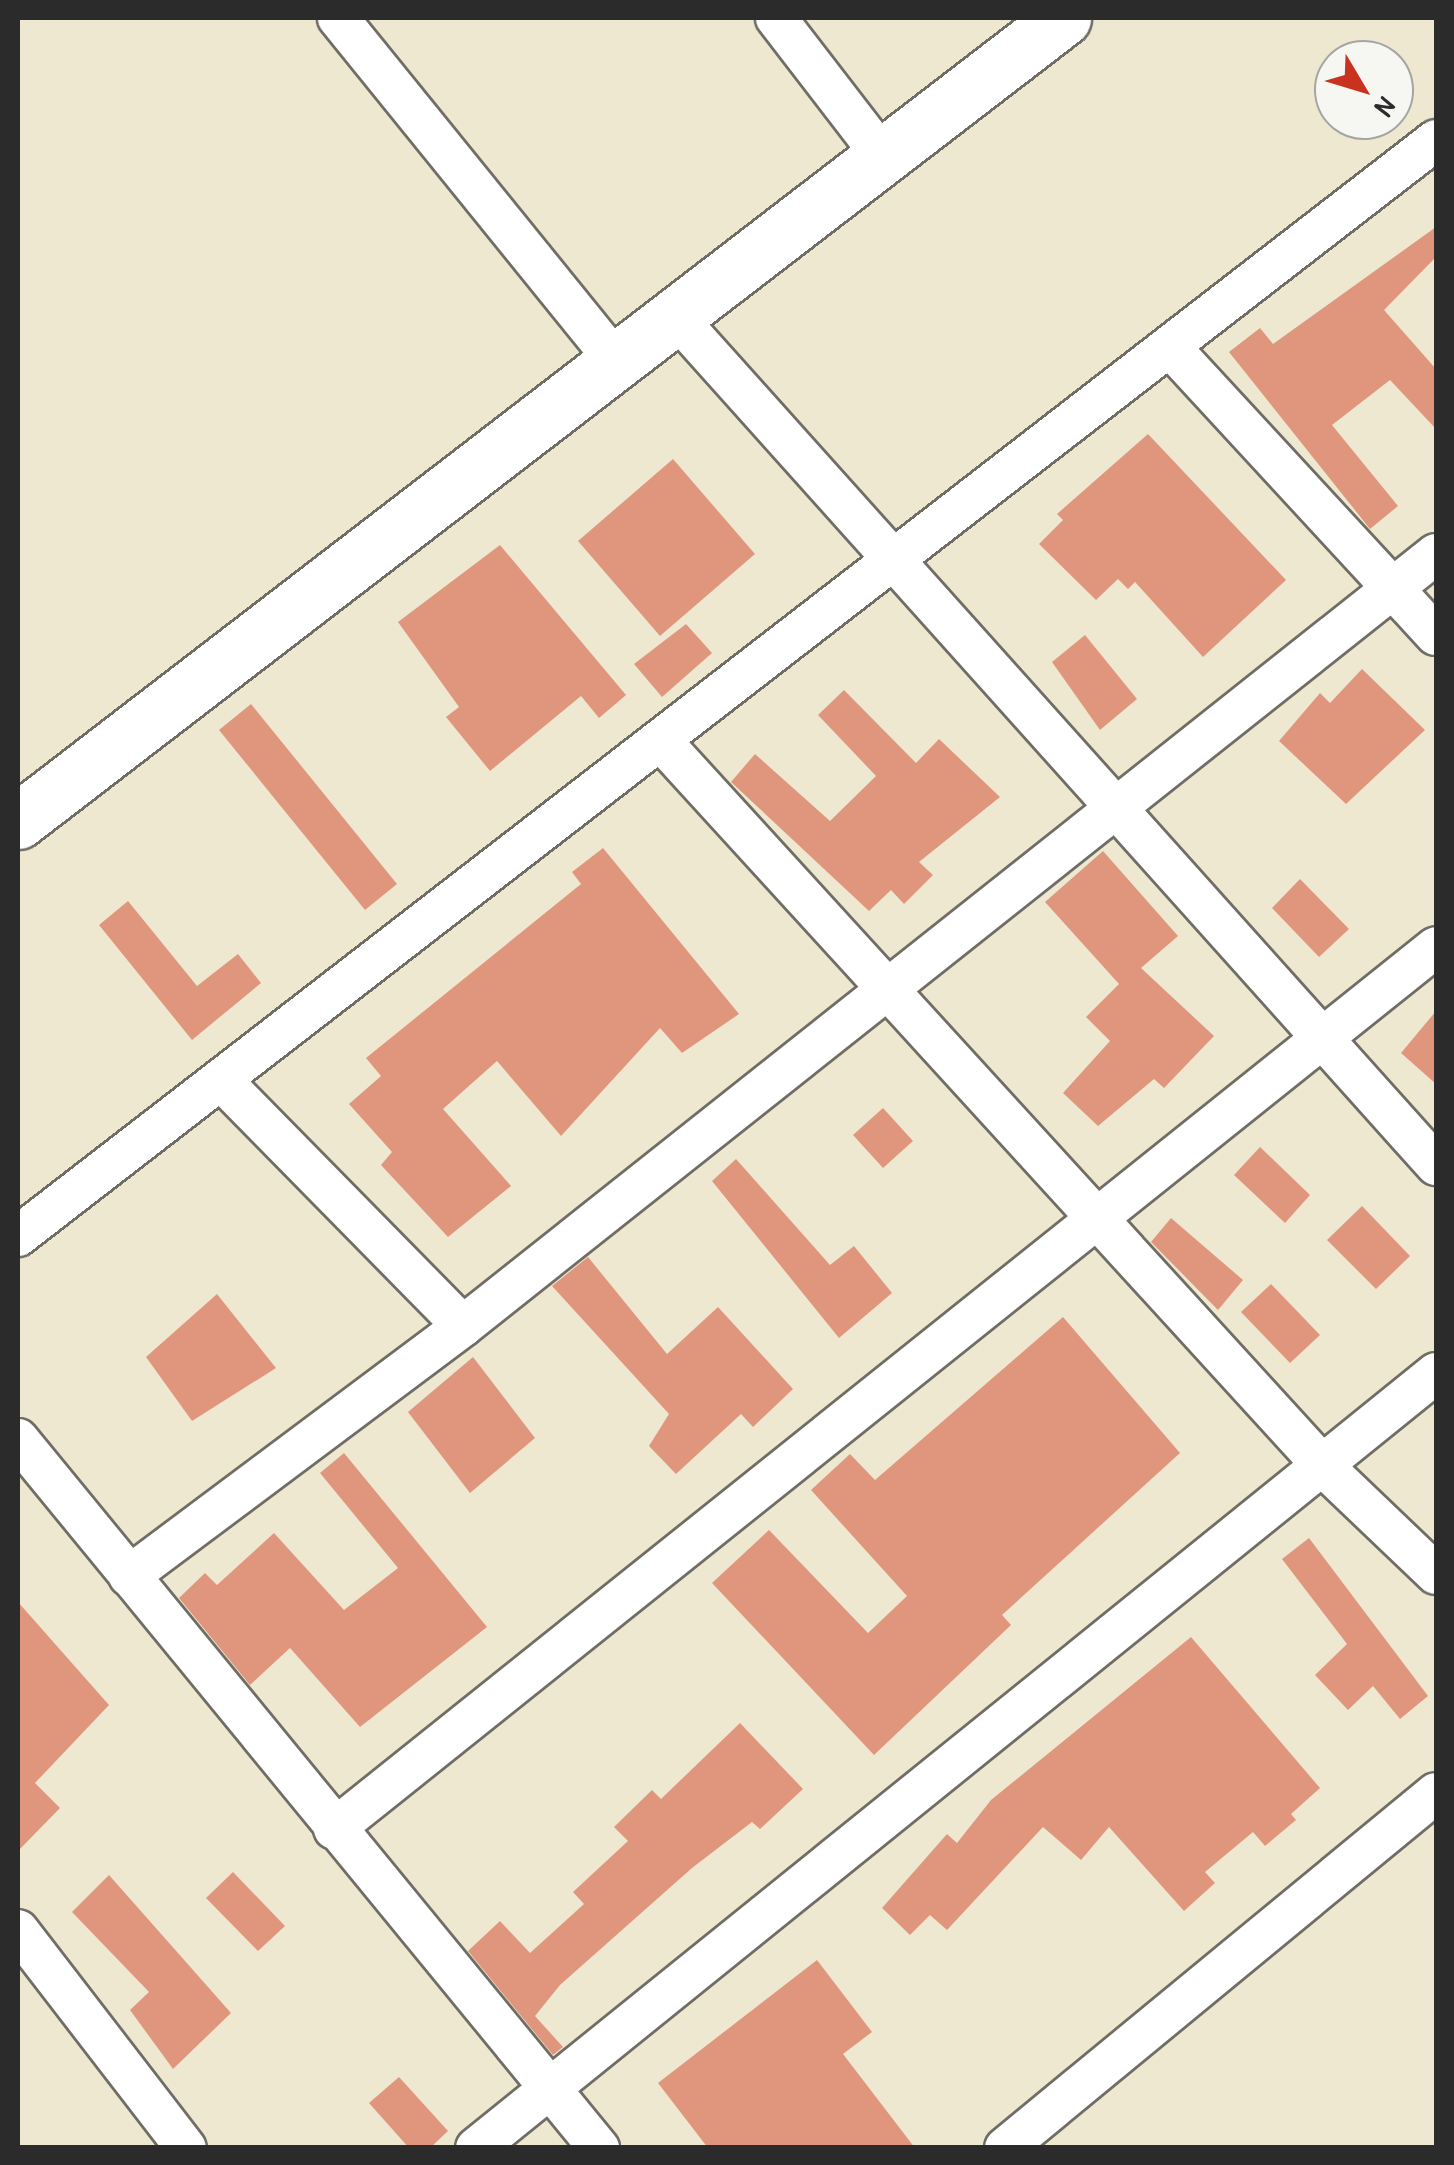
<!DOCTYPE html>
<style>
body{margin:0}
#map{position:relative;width:1454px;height:2165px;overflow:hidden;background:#efe8d1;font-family:"Patrick Hand",sans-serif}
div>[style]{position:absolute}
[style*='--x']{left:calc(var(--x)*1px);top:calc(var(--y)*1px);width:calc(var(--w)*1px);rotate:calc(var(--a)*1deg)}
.building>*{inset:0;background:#e0967d}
.roads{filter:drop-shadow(2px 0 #706d65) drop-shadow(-2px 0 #706d65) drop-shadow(0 2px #706d65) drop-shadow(0 -2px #706d65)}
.street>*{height:40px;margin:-20px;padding:0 20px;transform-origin:20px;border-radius:20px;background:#fff}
.secondary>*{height:55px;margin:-27.5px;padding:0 27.5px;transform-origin:27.5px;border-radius:27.5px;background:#fff}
span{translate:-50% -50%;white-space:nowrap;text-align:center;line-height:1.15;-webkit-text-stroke:9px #f6f6f2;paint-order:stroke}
.frame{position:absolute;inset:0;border:20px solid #2b2b2b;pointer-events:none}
.north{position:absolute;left:1314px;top:40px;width:100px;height:100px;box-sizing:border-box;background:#f6f6f2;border:2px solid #a5a5a2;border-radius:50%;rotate:128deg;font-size:28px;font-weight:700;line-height:40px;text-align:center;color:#2b2b2b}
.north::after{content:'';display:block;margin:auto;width:35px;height:45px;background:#c8321e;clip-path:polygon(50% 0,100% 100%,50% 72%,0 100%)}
</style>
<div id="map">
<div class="building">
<div style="clip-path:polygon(1436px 227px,1436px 257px,1384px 310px,1436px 369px,1436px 429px,1390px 380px,1332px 425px,1398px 506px,1370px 529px,1229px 352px,1260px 328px,1273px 344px)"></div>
<div style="clip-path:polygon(1148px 434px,1286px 580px,1203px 657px,1135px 582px,1128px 589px,1118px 579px,1096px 600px,1039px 544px,1063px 520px,1057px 514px)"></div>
<div style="clip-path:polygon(673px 459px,755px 554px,660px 636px,578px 541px)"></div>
<div style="clip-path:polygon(500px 545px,626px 695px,599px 718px,581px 696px,490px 771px,446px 717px,459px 707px,398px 622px)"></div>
<div style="clip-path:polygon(686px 624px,712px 653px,662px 697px,634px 664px)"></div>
<div style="clip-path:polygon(1085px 635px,1137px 699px,1100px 730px,1052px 662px)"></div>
<div style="clip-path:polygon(1362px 669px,1425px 730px,1346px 804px,1279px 741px,1320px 693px,1330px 703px)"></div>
<div style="clip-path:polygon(844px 690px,916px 763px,939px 739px,1000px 797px,919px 862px,933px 875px,904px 904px,891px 890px,869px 911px,731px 782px,755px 754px,830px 821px,876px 776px,818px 715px)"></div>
<div style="clip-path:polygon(251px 704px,397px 884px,365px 910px,219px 730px)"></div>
<div style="clip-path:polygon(603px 848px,739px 1014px,682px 1053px,660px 1028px,561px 1136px,497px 1061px,443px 1109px,511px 1186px,448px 1237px,381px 1165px,392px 1152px,349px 1104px,381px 1076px,366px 1058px,581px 884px,572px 872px)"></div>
<div style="clip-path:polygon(1103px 851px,1178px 936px,1141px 968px,1214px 1036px,1164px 1088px,1154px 1079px,1098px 1126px,1063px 1093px,1110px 1041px,1086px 1017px,1119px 984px,1045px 902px)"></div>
<div style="clip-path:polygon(1300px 879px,1349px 929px,1319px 957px,1272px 908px)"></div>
<div style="clip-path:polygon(128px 901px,197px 986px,238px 954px,261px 983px,192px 1040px,99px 925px)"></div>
<div style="clip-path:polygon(1436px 1011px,1436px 1084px,1401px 1053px)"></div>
<div style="clip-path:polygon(883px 1108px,913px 1141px,883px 1168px,853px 1135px)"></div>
<div style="clip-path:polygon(1260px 1147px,1310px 1195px,1285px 1223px,1234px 1175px)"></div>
<div style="clip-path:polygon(736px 1159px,830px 1265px,854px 1246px,892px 1293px,839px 1338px,712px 1181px)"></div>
<div style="clip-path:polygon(1362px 1206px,1410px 1256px,1376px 1289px,1327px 1240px)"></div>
<div style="clip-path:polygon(1171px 1218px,1243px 1280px,1218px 1310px,1151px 1242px)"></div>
<div style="clip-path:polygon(588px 1257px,667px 1354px,718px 1307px,793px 1389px,753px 1427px,741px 1414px,676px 1474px,649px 1446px,669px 1414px,552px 1286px)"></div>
<div style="clip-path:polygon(1271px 1284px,1320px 1335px,1290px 1363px,1241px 1312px)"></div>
<div style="clip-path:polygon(217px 1294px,276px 1368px,192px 1421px,146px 1357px)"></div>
<div style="clip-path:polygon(1063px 1317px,1180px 1453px,1002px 1615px,1011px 1625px,874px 1755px,712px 1583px,769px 1530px,868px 1633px,907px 1596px,811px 1490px,850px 1454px,875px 1480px)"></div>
<div style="clip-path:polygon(473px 1357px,535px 1438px,470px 1493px,408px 1412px)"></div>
<div style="clip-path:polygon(344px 1453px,487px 1627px,360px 1727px,290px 1648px,250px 1685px,179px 1598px,205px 1573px,217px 1585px,274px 1533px,344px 1610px,398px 1568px,320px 1473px)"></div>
<div style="clip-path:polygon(1309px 1538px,1428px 1696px,1400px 1719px,1373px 1686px,1348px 1710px,1315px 1675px,1347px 1644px,1282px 1559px)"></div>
<div style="clip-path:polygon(18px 1602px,109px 1705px,35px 1783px,60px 1808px,18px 1851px)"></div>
<div style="clip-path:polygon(1191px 1637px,1320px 1788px,1291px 1814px,1296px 1820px,1265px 1846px,1253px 1832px,1205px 1872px,1215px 1883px,1184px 1911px,1109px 1827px,1081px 1860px,1043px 1827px,947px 1930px,930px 1915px,910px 1935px,882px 1908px,947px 1834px,957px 1843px,991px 1800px)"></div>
<div style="clip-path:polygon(740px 1723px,803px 1789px,760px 1829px,752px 1822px,692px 1868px,560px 1985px,535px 2016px,563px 2047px,553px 2055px,468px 1951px,500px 1921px,530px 1953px,584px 1904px,573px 1892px,628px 1841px,614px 1827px,652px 1790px,661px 1799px)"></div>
<div style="clip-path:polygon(233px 1872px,285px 1926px,258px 1951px,206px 1898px)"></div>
<div style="clip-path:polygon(109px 1875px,231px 2013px,173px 2069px,130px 2010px,149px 1992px,72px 1912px)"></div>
<div style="clip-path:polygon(817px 1960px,872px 2032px,843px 2054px,915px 2148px,708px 2148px,658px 2083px)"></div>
<div style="clip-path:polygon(399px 2077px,448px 2131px,430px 2148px,409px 2148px,369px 2103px)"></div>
</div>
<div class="roads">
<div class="street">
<div style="--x:338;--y:18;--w:443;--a:51"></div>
<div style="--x:776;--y:18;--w:175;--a:52.4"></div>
<div style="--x:676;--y:317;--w:1139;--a:48.13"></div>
<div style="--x:1170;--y:347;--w:392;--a:47.3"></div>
<div style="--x:662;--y:742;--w:980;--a:47.6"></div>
<div style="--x:1323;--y:1466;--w:156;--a:43.7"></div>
<div style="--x:225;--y:1084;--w:339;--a:45.5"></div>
<div style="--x:18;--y:1236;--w:1792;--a:-37.7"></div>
<div style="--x:18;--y:1439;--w:917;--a:50.67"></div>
<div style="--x:129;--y:1576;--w:417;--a:-36.8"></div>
<div style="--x:463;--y:1326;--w:1242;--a:-38.43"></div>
<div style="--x:334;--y:1829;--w:1411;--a:-38.67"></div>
<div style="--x:18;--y:1930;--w:275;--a:52.4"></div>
<div style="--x:476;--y:2148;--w:1234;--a:-38.91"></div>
<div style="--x:1005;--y:2148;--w:558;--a:-39.48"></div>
</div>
<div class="secondary">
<div style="--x:18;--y:821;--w:1318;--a:-37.54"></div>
</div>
</div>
<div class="frame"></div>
<div class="north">N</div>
</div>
